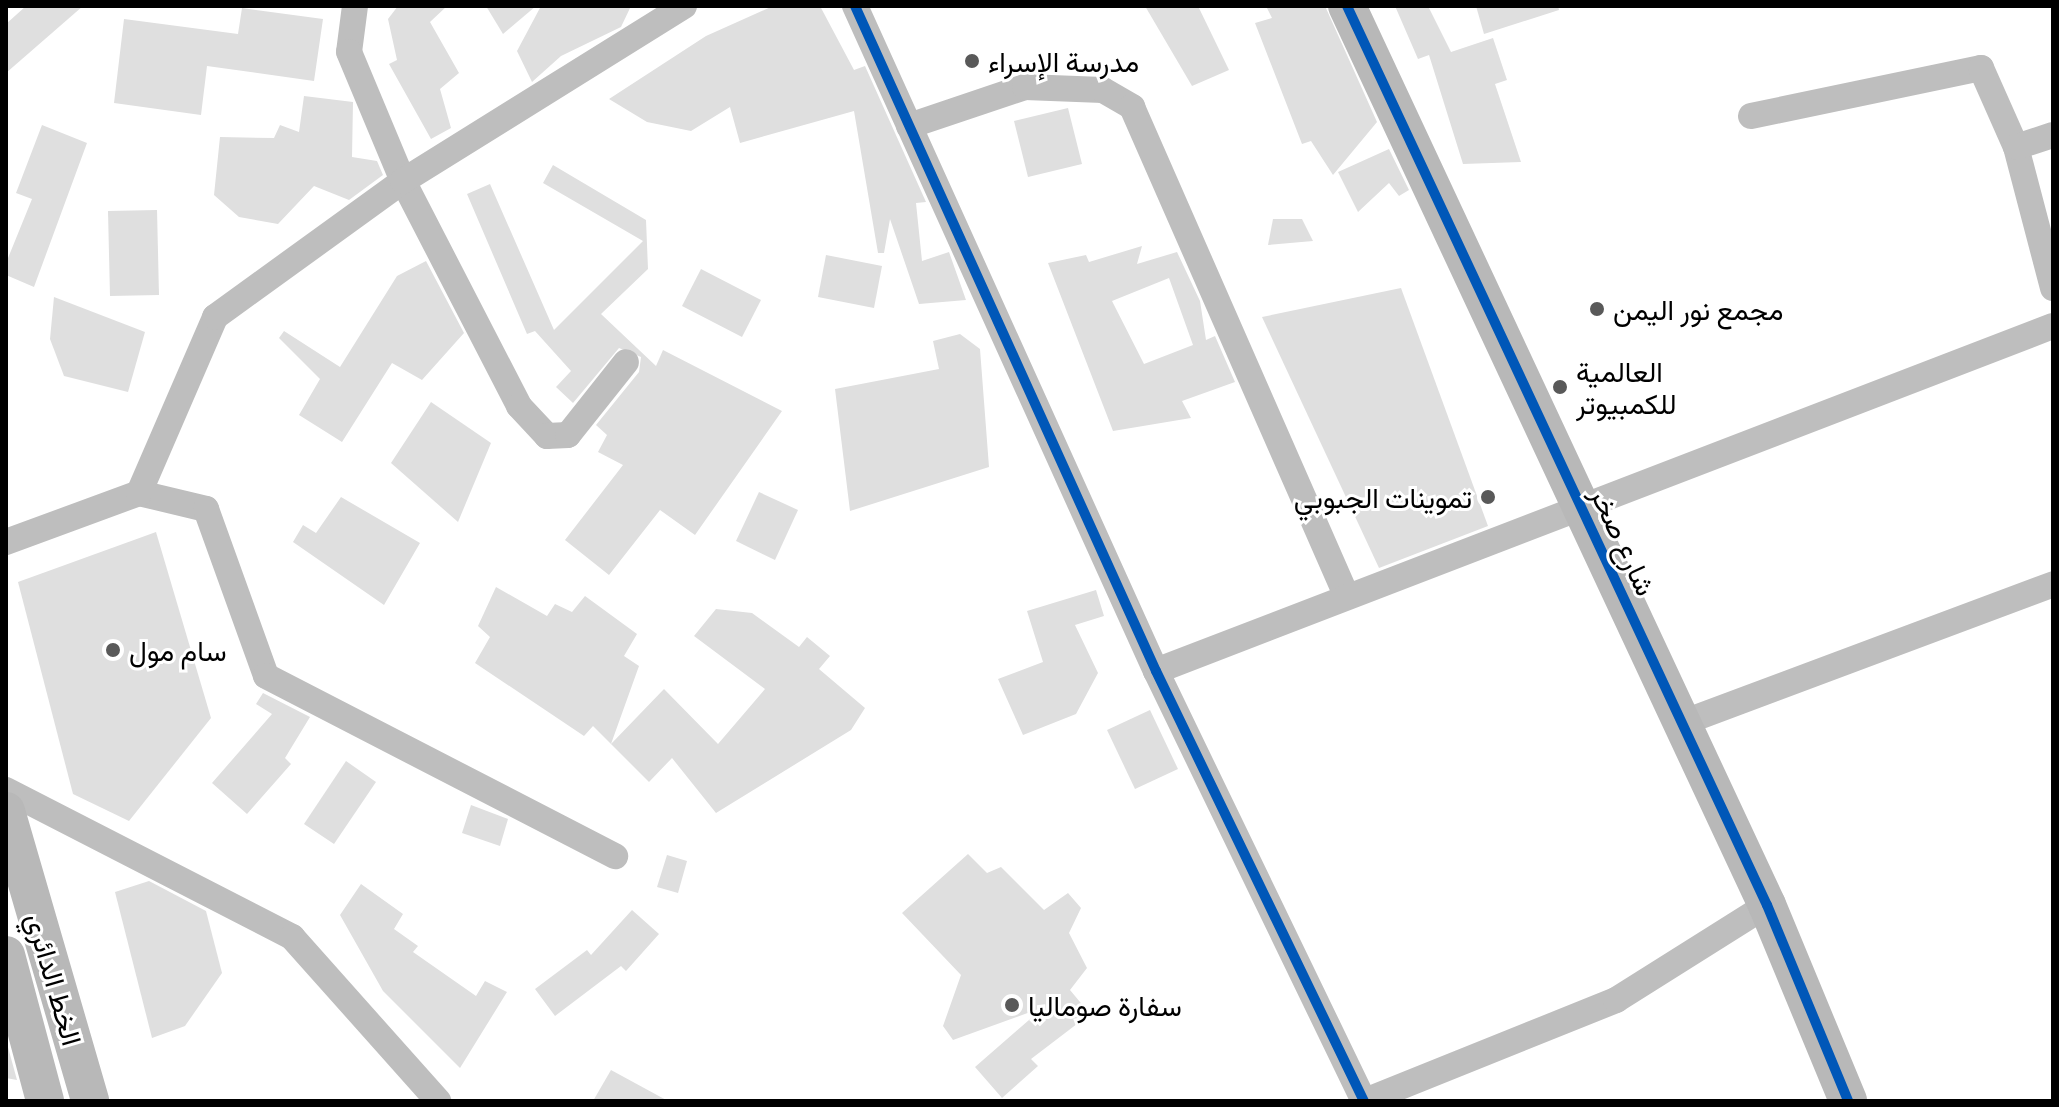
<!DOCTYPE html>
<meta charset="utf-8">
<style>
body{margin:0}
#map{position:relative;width:2059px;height:1107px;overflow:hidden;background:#fff;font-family:"Exo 2",Vazirmatn,sans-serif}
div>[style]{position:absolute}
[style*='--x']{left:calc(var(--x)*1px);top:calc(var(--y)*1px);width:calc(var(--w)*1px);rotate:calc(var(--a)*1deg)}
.building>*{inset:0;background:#dfdfdf}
.street>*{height:26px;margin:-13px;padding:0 13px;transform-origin:13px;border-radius:13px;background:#bebebe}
.secondary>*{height:38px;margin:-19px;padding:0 19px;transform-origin:19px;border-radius:19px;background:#b8b8b8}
.cycleway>*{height:10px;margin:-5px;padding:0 5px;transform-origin:5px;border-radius:5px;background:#0057b8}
.dots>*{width:22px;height:22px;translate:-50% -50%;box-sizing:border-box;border:4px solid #fff;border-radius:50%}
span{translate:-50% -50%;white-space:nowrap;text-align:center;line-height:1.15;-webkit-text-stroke:6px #fff;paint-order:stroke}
.poi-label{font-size:28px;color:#000}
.left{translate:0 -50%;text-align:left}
.right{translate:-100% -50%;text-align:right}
.street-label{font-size:28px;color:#000}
.frame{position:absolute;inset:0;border:8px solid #000;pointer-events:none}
</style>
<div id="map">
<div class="building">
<div style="clip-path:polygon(26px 6px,83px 6px,6px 73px,6px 24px)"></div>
<div style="clip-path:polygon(398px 6px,447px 6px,430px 22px,459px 73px,440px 89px,451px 128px,431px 139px,389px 64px,397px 60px,388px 19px)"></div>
<div style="clip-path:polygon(486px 6px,536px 6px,503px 34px)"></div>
<div style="clip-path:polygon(541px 6px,631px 6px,621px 27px,561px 56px,532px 82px,517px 51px)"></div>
<div style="clip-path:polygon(773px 6px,820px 6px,854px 70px,865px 66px,926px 202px,916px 203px,922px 261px,949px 252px,966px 300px,919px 304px,890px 219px,884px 253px,878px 253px,854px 111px,740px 143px,730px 107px,691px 131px,647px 122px,609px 99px,706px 36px)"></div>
<div style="clip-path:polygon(1145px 6px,1198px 6px,1229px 70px,1192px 86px)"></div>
<div style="clip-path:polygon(1266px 6px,1325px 6px,1377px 122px,1333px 175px,1311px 141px,1302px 144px,1255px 23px,1272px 18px)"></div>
<div style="clip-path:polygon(1395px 6px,1428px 6px,1451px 52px,1493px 38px,1507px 80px,1495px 84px,1521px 162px,1463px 164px,1429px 55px,1418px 59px)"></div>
<div style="clip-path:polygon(1476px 6px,1558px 6px,1559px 10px,1484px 34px)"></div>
<div style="clip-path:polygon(242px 8px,323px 19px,314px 81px,207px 66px,201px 115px,114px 103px,124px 19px,238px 34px)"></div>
<div style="clip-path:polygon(304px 96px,353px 102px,352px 157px,377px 161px,383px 175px,349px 200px,314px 186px,278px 224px,239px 217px,214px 195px,220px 137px,274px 138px,280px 125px,299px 132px)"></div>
<div style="clip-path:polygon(1068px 108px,1082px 164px,1028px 177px,1014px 121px)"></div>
<div style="clip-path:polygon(42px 125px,87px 143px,34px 287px,6px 275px,6px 263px,32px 199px,16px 193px)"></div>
<div style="clip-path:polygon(1389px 149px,1409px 190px,1399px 196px,1389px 183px,1358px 212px,1338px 172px)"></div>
<div style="clip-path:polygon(553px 165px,646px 220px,648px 269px,601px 314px,656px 366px,663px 350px,782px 411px,695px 535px,660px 510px,609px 575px,565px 540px,623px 465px,598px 452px,607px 435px,596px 425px,639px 372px,641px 357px,619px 348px,573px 403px,556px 387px,571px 371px,535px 331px,527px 334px,467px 194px,490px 184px,554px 330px,643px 241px,543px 183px)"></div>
<div style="clip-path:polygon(157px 210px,159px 295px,110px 296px,108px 211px)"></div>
<div style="clip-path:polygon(1273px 219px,1302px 219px,1313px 241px,1268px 245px)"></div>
<div style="clip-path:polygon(evenodd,1142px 246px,1137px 264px,1177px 252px,1200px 301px,1206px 340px,1215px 336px,1235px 382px,1182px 401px,1191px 418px,1113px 431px,1048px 263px,1086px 255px,1089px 262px,1142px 246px,1169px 278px,1193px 345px,1144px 364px,1112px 301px,1169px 278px)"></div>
<div style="clip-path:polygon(826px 255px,882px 266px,874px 308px,818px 297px)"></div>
<div style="clip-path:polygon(426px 261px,464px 333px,422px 380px,392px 363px,342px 442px,299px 415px,320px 379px,279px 338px,284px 331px,340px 367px,397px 276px)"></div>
<div style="clip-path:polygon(701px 269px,761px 300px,742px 337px,682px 306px)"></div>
<div style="clip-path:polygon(1401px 288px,1488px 526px,1379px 568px,1262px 317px)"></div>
<div style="clip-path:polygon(54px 297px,145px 332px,128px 392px,64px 376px,50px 339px)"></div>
<div style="clip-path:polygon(960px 334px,980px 349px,989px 467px,850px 511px,835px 389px,939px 369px,933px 341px)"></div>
<div style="clip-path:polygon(431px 402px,491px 443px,458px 522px,391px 463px)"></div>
<div style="clip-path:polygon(759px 492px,798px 510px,775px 560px,736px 541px)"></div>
<div style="clip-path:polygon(341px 497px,420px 543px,384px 605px,293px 542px,303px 525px,316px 533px)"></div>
<div style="clip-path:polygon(156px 532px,211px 718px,129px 821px,73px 794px,18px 582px)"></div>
<div style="clip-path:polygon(496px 587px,547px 616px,555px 604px,572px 612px,585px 596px,637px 634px,624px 656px,639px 666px,611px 744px,664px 689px,718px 744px,765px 689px,694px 636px,716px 609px,752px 613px,799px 647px,807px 637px,830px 656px,819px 669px,865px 708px,851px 730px,716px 813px,672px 758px,649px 782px,593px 726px,584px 736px,475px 663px,490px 637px,478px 626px)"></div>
<div style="clip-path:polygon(1096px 590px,1104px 616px,1075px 625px,1098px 673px,1076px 714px,1023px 735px,998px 679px,1043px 662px,1027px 611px)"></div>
<div style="clip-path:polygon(263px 693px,310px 717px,285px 758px,291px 764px,247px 814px,212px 783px,272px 714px,256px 704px)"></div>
<div style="clip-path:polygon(1150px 710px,1178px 769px,1135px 789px,1107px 730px)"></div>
<div style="clip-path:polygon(346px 761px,376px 782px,334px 844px,304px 824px)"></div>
<div style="clip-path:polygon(471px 805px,508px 819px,500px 846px,462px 833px)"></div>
<div style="clip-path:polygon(968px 854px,987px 873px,1001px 867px,1044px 910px,1068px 893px,1081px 908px,1069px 933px,1087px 968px,1070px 990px,1090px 1014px,1031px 1059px,1038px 1066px,1002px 1098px,975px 1067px,1044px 1007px,953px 1040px,943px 1026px,961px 975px,902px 913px)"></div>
<div style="clip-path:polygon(667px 855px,687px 861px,678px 893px,657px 887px)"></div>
<div style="clip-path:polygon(149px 881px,206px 911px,222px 973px,185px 1026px,152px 1038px,115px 892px)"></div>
<div style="clip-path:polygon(361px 884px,403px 914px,394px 929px,418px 946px,413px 952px,476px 996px,485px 981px,507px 992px,460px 1068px,383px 991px,340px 915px)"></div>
<div style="clip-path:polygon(632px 910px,659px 934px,626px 971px,621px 966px,555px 1016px,535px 989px,587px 950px,591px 955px)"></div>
<div style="clip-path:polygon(6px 1040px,17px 1080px,6px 1078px)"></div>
<div style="clip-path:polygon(611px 1070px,668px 1101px,593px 1101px)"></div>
</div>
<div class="street">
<div style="--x:355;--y:6;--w:46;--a:97.4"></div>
<div style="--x:349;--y:52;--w:140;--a:67.3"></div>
<div style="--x:403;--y:181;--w:253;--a:62.7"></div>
<div style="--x:519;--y:406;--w:41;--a:47"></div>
<div style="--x:547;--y:436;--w:21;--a:-3"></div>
<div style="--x:568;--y:435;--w:93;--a:-51.5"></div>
<div style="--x:855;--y:6;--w:730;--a:65.65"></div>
<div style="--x:1156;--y:671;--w:478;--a:64.2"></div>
<div style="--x:1751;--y:116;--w:235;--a:-11.8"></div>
<div style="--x:1981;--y:68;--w:86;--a:66.1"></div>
<div style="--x:2016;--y:147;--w:146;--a:75.3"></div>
<div style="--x:909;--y:126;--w:122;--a:-18.6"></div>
<div style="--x:1025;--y:87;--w:78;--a:2.2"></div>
<div style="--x:1103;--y:90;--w:34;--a:30"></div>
<div style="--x:1132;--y:107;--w:535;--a:66.31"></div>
<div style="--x:2016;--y:147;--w:39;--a:-18"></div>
<div style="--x:139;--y:493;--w:69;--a:13.4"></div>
<div style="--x:206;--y:509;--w:177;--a:70.2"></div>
<div style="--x:266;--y:676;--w:393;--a:27.3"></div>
<div style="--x:6;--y:542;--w:142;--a:-20.2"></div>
<div style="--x:139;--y:493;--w:192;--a:-66.6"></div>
<div style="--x:215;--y:317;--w:232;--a:-35.9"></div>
<div style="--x:403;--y:181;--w:331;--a:-31.9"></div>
<div style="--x:1156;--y:671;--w:961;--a:-21.04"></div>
<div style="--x:1682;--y:723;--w:396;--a:-20.5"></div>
<div style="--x:6;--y:790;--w:322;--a:27.2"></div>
<div style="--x:292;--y:937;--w:220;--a:48.3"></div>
<div style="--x:1365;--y:1101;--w:271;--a:-21.9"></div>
<div style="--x:1616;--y:1000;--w:178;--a:-32.2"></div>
</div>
<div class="secondary">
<div style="--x:1347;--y:6;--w:992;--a:64.96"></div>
<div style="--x:1767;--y:905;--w:212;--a:67.5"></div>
<div style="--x:6;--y:811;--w:302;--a:73.8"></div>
<div style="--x:6;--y:955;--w:151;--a:75"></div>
</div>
<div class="cycleway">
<div style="--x:855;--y:6;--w:730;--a:65.65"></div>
<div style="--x:1156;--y:671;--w:478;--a:64.2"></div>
<div style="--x:1347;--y:6;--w:992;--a:64.96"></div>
<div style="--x:1767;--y:905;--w:212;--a:67.5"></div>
</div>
<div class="dots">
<div style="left:972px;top:61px;background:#595959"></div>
<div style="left:1597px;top:309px;background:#595959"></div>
<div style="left:1560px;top:387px;background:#595959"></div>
<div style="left:1488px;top:497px;background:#595959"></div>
<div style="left:113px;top:650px;background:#595959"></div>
<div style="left:1012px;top:1005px;background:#595959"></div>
</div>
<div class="poi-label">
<span class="left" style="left:988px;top:61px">مدرسة الإسراء</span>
<span class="left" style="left:1613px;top:309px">مجمع نور اليمن</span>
<span class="left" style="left:1576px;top:387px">العالمية<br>للكمبيوتر</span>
<span class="right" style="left:1472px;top:497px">تموينات الجبوبي</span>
<span class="left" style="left:129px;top:650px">سام مول</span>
<span class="left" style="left:1028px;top:1005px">سفارة صوماليا</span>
</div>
<div class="street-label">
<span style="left:1624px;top:541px;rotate:65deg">شارع صخر</span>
<span style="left:55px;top:979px;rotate:74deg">الخط الدائري</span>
</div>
<div class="frame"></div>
</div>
